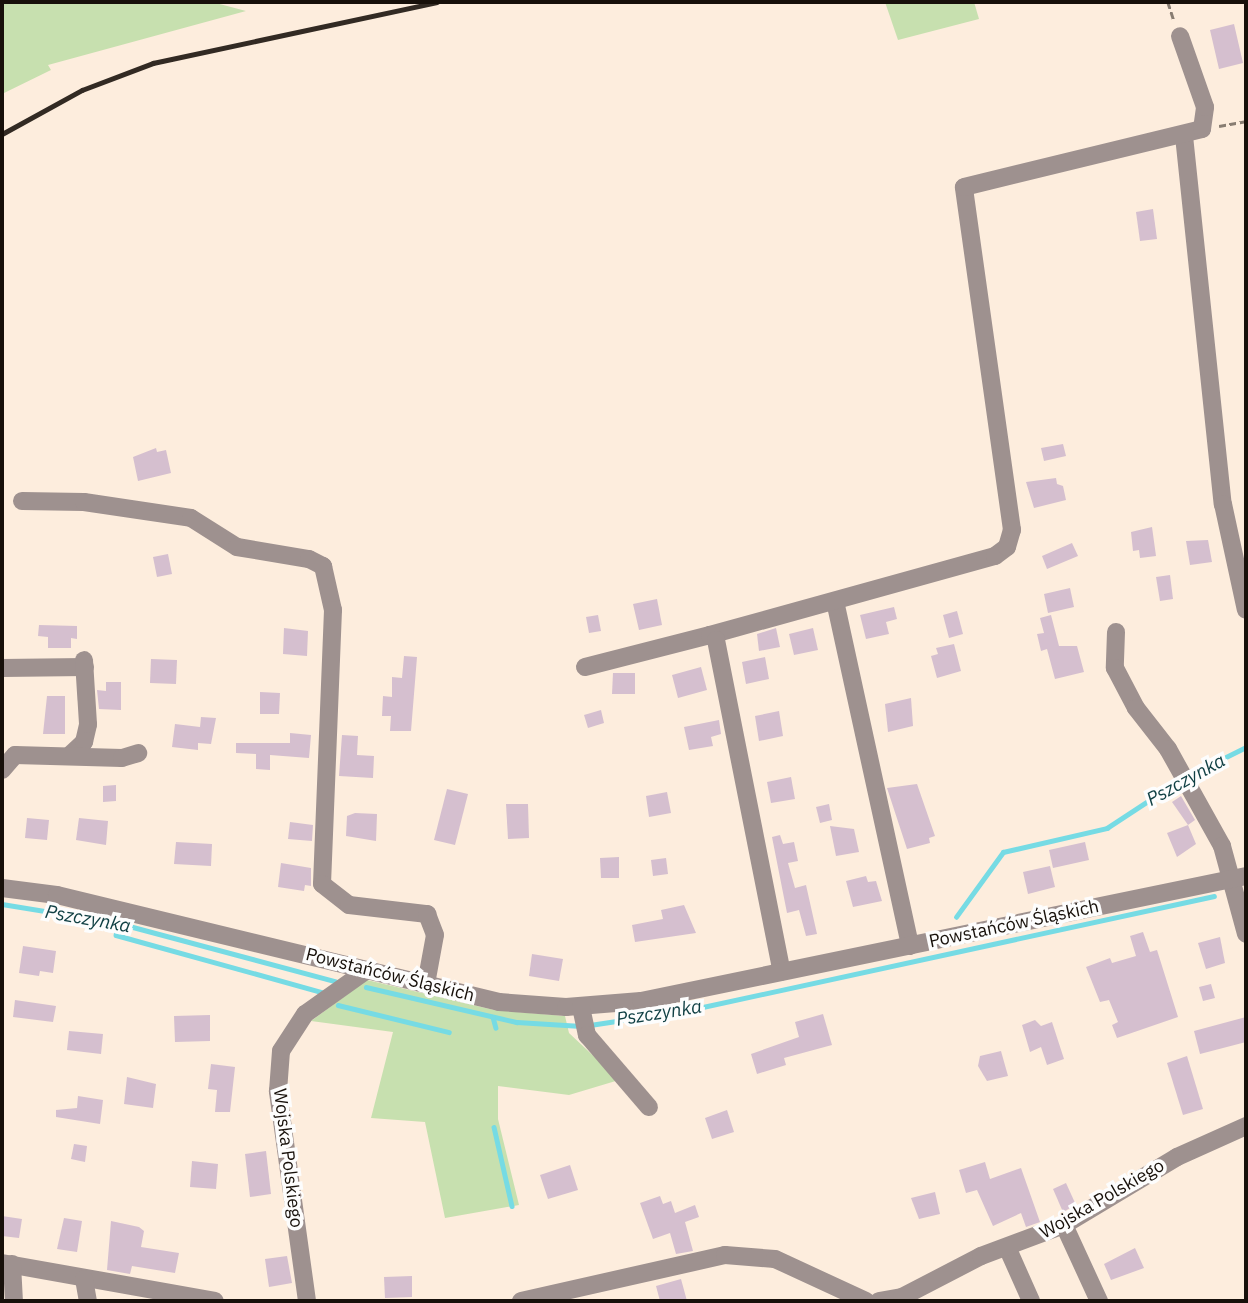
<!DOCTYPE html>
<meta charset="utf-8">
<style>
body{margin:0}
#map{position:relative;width:1248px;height:1303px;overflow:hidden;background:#fdeddd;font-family:"IBM Plex Sans",sans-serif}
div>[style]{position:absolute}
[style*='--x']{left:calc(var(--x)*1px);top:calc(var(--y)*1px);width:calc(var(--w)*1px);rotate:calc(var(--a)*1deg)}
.green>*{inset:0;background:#c7e0af}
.stream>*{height:4.5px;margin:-2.25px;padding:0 2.25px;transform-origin:2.25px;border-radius:2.25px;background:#76dbe4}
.building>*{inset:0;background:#d5bfcf}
.path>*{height:2.5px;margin-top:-1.25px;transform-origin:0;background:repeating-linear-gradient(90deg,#887d72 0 7px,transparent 0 10.5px)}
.minor>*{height:18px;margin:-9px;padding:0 9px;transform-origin:9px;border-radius:9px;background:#9e918f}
.rail>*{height:4.5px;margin:-2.25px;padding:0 2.25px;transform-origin:2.25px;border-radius:2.25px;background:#322a23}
span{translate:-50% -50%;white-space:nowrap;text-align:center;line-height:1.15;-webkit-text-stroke:7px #fdfdfd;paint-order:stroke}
.street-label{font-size:18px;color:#17100a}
.water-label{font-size:19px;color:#0f3f43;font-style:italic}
.frame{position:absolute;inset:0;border:4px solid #17100a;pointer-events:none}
</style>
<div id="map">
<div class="green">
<div style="clip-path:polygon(2px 2px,212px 2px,246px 11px,48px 65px,51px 70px,2px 94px)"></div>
<div style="clip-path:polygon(885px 2px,974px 2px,979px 19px,898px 40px)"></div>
<div style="clip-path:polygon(367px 980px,494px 1010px,565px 1016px,569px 1033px,619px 1080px,569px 1095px,498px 1086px,498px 1119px,519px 1205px,445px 1218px,425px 1122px,371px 1118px,393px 1032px,311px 1021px)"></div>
</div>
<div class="stream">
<div style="--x:1188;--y:776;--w:65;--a:-26.6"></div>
<div style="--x:2;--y:904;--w:118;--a:9.3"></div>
<div style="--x:118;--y:923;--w:225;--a:15"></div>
<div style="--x:956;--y:917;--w:80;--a:-54.1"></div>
<div style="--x:1003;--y:852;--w:107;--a:-13"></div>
<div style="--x:1107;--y:828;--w:87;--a:-33.3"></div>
<div style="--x:118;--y:923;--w:12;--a:99"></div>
<div style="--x:116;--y:935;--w:214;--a:15.5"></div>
<div style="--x:366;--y:987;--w:155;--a:13.1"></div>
<div style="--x:517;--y:1022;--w:64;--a:3.6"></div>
<div style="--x:338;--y:1005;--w:114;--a:13.7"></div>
<div style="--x:493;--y:1017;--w:11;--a:75"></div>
<div style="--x:590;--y:1025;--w:100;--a:-8.6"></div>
<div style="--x:689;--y:1010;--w:537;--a:-12.25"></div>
<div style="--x:494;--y:1127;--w:81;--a:77.2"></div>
</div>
<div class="building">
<div style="clip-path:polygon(1234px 24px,1243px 63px,1219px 69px,1210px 30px)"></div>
<div style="clip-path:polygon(1153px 209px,1157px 239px,1140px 241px,1136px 212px)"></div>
<div style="clip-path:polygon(1063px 444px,1066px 456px,1044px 461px,1041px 448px)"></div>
<div style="clip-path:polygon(156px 448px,157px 452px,166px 450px,171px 473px,138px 481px,133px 457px)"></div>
<div style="clip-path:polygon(1056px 478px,1057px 484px,1063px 486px,1066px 500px,1034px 508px,1026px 482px)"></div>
<div style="clip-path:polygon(1152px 527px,1156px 556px,1140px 558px,1139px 550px,1133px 551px,1131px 532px)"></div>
<div style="clip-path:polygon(1208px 540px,1212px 562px,1190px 565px,1186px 541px)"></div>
<div style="clip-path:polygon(1072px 543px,1078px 556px,1047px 569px,1042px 556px)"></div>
<div style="clip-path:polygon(168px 554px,172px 574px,157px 577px,153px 557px)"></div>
<div style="clip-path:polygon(1170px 575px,1173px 599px,1160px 601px,1156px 577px)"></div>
<div style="clip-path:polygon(1070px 588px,1074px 607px,1048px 613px,1044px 594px)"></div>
<div style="clip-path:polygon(657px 599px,662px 625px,639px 630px,633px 604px)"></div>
<div style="clip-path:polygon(894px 607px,897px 619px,886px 622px,889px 634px,866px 639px,860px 615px)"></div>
<div style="clip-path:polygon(957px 611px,963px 634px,949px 638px,943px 615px)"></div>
<div style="clip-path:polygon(598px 615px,601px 631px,589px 633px,586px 617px)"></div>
<div style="clip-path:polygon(1051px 615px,1059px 646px,1077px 646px,1084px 672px,1055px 679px,1047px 649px,1041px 651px,1037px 634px,1044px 633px,1040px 618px)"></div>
<div style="clip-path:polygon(39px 625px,77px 626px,77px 639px,71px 638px,71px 648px,48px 648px,48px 637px,38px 636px)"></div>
<div style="clip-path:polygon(284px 628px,308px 631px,307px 656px,283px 654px)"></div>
<div style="clip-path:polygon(776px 628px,780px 647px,759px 651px,757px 634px)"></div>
<div style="clip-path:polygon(813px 628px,818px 650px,794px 655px,789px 634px)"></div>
<div style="clip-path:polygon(954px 644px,961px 671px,937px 678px,931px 656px,938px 654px,936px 648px)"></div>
<div style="clip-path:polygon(404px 656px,417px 657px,411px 731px,390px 731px,391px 716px,382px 716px,383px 696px,392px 697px,392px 677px,402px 678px)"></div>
<div style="clip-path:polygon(765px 657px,769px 679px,746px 684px,742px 662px)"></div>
<div style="clip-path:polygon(151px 659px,177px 660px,176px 684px,150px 683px)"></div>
<div style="clip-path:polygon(701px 667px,707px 690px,678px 698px,672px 675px)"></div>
<div style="clip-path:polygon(613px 673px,635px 673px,635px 694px,612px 694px)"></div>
<div style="clip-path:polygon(106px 682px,121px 682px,121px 710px,99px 709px,97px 690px,106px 691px)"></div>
<div style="clip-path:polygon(260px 692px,280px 693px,279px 714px,260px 714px)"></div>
<div style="clip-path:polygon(47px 696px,65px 696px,65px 734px,43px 734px)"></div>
<div style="clip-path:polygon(911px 698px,913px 726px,888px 732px,885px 704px)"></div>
<div style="clip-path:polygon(601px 710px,604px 723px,588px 728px,584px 715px)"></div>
<div style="clip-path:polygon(779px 711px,783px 736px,759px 741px,755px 716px)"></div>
<div style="clip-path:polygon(201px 717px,216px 718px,211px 744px,198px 743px,198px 750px,172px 747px,175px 724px,200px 727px)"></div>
<div style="clip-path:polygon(719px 720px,721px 734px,711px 737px,713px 746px,689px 750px,684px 727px)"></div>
<div style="clip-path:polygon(290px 733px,311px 735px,309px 758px,270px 755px,270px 770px,256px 769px,256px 754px,236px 753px,236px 743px,290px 743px)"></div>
<div style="clip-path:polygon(342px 735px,358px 736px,357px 755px,374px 756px,373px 778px,339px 776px)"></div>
<div style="clip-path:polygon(791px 777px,795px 799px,771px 803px,767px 782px)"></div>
<div style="clip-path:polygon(917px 784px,935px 836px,929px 838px,930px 843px,907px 849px,887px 788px)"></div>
<div style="clip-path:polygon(116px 785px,116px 801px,103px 802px,103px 786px)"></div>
<div style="clip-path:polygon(447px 789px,468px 794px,455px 845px,434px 840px)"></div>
<div style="clip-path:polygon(667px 792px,671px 813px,649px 817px,646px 796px)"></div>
<div style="clip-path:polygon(1181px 796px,1195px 820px,1188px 825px,1172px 802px)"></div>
<div style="clip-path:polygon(506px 804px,528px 804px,529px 838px,508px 839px)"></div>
<div style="clip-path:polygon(829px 804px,832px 820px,820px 823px,816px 807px)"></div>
<div style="clip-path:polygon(355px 813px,377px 814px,376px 841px,346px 836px,347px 816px)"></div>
<div style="clip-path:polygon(27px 818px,49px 820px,47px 840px,25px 838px)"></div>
<div style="clip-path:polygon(79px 818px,108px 821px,106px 845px,76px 840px)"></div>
<div style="clip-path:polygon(290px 822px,313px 825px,312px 841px,288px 839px)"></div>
<div style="clip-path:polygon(1188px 825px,1196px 844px,1177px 857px,1167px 833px)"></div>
<div style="clip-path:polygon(830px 826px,854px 829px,859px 852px,836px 856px)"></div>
<div style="clip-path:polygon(780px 835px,783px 844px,794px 842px,798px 861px,788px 863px,795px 888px,806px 885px,817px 934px,806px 936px,799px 910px,787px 913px,772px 837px)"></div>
<div style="clip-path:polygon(176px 842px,212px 844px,211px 866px,174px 864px)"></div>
<div style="clip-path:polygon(1085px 842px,1089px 860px,1053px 868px,1049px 850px)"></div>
<div style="clip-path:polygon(619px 857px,619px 878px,601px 878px,600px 858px)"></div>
<div style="clip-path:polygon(666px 858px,668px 874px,653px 876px,651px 860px)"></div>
<div style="clip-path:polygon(281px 863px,311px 868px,311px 886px,305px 885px,304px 891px,278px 887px)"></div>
<div style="clip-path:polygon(1050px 866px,1055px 887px,1028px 894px,1023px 872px)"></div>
<div style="clip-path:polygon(866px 876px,868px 882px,876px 881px,882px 901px,853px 907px,846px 881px)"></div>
<div style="clip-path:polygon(684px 905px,696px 933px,635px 942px,632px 925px,663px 919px,661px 910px)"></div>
<div style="clip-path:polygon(1143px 932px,1150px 952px,1157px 950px,1178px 1017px,1117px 1038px,1112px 1025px,1118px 1022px,1109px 1000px,1100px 1002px,1086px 967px,1110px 958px,1112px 963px,1136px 956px,1130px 936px)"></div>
<div style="clip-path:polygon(1220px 937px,1225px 963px,1206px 969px,1198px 943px)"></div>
<div style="clip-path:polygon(23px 946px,56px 951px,53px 973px,40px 971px,39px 976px,19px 973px)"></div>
<div style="clip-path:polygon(532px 954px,563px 959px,559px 981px,529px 976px)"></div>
<div style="clip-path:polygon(1211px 984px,1215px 998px,1203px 1001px,1199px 987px)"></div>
<div style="clip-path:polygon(15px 1000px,56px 1006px,53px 1022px,13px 1017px)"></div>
<div style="clip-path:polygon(823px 1014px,832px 1045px,784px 1058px,786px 1065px,757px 1074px,751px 1054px,799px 1037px,795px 1022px)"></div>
<div style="clip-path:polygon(210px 1015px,210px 1041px,175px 1042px,174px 1016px)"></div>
<div style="clip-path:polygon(1246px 1017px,1246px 1042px,1200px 1054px,1194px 1031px)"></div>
<div style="clip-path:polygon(1035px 1020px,1041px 1026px,1052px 1022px,1064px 1059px,1047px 1065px,1041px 1047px,1030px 1052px,1022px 1025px)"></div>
<div style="clip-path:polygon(69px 1031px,103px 1034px,101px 1054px,67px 1050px)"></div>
<div style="clip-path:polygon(1001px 1051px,1008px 1076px,987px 1081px,978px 1066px,980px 1056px)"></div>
<div style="clip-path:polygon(1187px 1056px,1203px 1109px,1183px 1115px,1167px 1063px)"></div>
<div style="clip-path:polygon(211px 1064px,235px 1067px,230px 1112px,215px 1112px,217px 1090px,208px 1089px)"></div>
<div style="clip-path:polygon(127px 1077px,156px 1084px,153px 1108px,124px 1104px)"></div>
<div style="clip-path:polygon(78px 1096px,103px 1100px,100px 1124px,56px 1117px,56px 1110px,77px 1108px)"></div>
<div style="clip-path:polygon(727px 1110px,734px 1132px,712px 1139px,705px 1118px)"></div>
<div style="clip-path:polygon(74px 1144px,87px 1146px,85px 1162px,71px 1159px)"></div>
<div style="clip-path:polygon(266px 1151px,271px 1194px,250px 1197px,245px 1154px)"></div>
<div style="clip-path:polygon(192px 1161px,218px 1164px,216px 1189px,190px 1187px)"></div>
<div style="clip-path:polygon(985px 1162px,990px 1179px,1021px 1168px,1040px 1222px,1026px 1227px,1021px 1213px,993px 1226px,977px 1190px,966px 1193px,959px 1170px)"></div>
<div style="clip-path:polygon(570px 1165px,578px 1190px,548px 1199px,540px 1175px)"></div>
<div style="clip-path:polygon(1066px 1183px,1076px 1205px,1063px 1212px,1053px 1189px)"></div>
<div style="clip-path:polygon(935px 1192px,940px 1214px,919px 1219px,911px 1198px)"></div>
<div style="clip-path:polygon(660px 1196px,663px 1204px,671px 1201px,675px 1213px,695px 1205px,699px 1217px,685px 1222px,693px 1251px,676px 1254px,670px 1233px,653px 1239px,640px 1203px)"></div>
<div style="clip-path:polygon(2px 1216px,22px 1219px,19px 1238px,2px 1236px)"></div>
<div style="clip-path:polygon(64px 1218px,82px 1221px,77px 1252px,57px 1249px)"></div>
<div style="clip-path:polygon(111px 1221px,139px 1227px,144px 1231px,141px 1247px,179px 1253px,175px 1273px,132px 1266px,130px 1274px,107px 1270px)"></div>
<div style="clip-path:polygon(1135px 1248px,1144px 1268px,1111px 1280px,1104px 1264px)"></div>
<div style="clip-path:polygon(287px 1256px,292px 1283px,269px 1287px,265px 1259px)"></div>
<div style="clip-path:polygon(412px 1276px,412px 1297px,385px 1298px,384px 1277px)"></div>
<div style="clip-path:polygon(681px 1279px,687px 1301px,660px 1301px,656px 1286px)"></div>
</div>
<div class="path">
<div style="--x:1168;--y:2;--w:19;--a:72"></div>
<div style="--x:1219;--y:126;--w:27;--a:-10"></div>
</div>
<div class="minor">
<div style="--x:1184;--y:136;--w:370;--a:84"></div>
<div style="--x:1223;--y:504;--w:108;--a:77.8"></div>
<div style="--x:22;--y:501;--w:62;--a:0.9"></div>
<div style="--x:84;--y:502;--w:108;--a:8.5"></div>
<div style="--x:191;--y:518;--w:54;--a:32.2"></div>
<div style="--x:237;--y:547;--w:73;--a:9.5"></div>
<div style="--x:309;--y:559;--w:16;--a:27"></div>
<div style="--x:323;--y:566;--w:45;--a:77.2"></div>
<div style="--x:333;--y:610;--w:274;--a:92.3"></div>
<div style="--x:322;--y:884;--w:34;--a:38"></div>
<div style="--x:349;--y:905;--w:79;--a:6.6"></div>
<div style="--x:427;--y:914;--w:22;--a:69"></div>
<div style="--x:435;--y:935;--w:50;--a:100.4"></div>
<div style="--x:835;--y:601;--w:353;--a:77.7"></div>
<div style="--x:1116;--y:632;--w:36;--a:92"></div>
<div style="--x:1115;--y:668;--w:45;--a:62.3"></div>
<div style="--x:1136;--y:708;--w:52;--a:52"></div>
<div style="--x:1168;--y:749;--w:111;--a:60.9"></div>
<div style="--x:1222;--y:846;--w:91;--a:74.7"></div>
<div style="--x:710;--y:635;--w:296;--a:-15.5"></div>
<div style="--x:995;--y:556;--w:15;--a:-37"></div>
<div style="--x:1007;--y:547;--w:18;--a:-74"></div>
<div style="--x:1012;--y:530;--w:346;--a:-98"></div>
<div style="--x:964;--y:187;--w:245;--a:-13.7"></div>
<div style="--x:1202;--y:129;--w:22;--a:-82"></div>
<div style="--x:1205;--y:107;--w:75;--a:-109.4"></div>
<div style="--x:585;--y:667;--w:129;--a:-14.4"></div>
<div style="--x:710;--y:635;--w:8;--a:40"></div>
<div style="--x:716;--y:640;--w:338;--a:78.8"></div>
<div style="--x:2;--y:668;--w:83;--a:-0.7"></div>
<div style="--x:71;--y:754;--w:18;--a:-43"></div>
<div style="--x:84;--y:742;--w:18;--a:-77"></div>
<div style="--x:88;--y:724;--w:64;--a:-93.6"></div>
<div style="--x:2;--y:770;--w:20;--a:-49"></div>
<div style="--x:15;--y:755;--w:107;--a:1.6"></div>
<div style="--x:122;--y:758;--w:17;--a:-17"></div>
<div style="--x:2;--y:888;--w:55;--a:7.3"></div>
<div style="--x:57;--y:895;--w:455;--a:13.6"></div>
<div style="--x:499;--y:1002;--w:67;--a:4.3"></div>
<div style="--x:566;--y:1007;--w:75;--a:-4.6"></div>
<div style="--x:641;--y:1001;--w:618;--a:-11.67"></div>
<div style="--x:581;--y:1007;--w:29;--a:78"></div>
<div style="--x:587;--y:1035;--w:95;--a:49.3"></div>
<div style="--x:1064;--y:1225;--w:84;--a:65.3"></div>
<div style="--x:1007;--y:1247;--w:59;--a:66"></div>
<div style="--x:2;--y:1263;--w:216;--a:10.1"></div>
<div style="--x:12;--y:1264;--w:37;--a:87"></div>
<div style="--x:84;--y:1279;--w:22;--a:80"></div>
<div style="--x:307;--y:1301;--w:212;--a:-97.9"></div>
<div style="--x:278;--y:1091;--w:40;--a:-85.7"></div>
<div style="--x:281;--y:1051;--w:44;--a:-57"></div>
<div style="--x:305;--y:1014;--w:76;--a:-35.4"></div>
<div style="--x:521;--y:1301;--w:209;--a:-12.7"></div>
<div style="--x:725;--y:1255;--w:50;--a:4.6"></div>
<div style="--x:775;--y:1259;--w:100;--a:24.8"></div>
<div style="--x:879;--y:1301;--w:23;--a:-10"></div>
<div style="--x:902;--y:1297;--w:89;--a:-27.4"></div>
<div style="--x:981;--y:1256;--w:89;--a:-20.5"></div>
<div style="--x:1064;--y:1225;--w:132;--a:-31"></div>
<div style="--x:1177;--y:1157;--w:76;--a:-24.2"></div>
</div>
<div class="rail">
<div style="--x:2;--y:134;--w:91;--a:-28.8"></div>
<div style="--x:82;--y:90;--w:76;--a:-20.8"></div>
<div style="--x:153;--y:63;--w:290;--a:-12.1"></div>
</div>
<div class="street-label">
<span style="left:1014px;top:924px;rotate:-12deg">Powstańców Śląskich</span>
<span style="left:390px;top:975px;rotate:14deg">Powstańców Śląskich</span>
<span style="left:288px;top:1158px;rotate:83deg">Wojska Polskiego</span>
<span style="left:1102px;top:1199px;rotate:-30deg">Wojska Polskiego</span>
</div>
<div class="water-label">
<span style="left:1186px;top:780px;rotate:-29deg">Pszczynka</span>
<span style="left:88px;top:919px;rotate:10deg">Pszczynka</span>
<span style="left:659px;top:1013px;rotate:-9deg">Pszczynka</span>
</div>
<div class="frame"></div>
</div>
